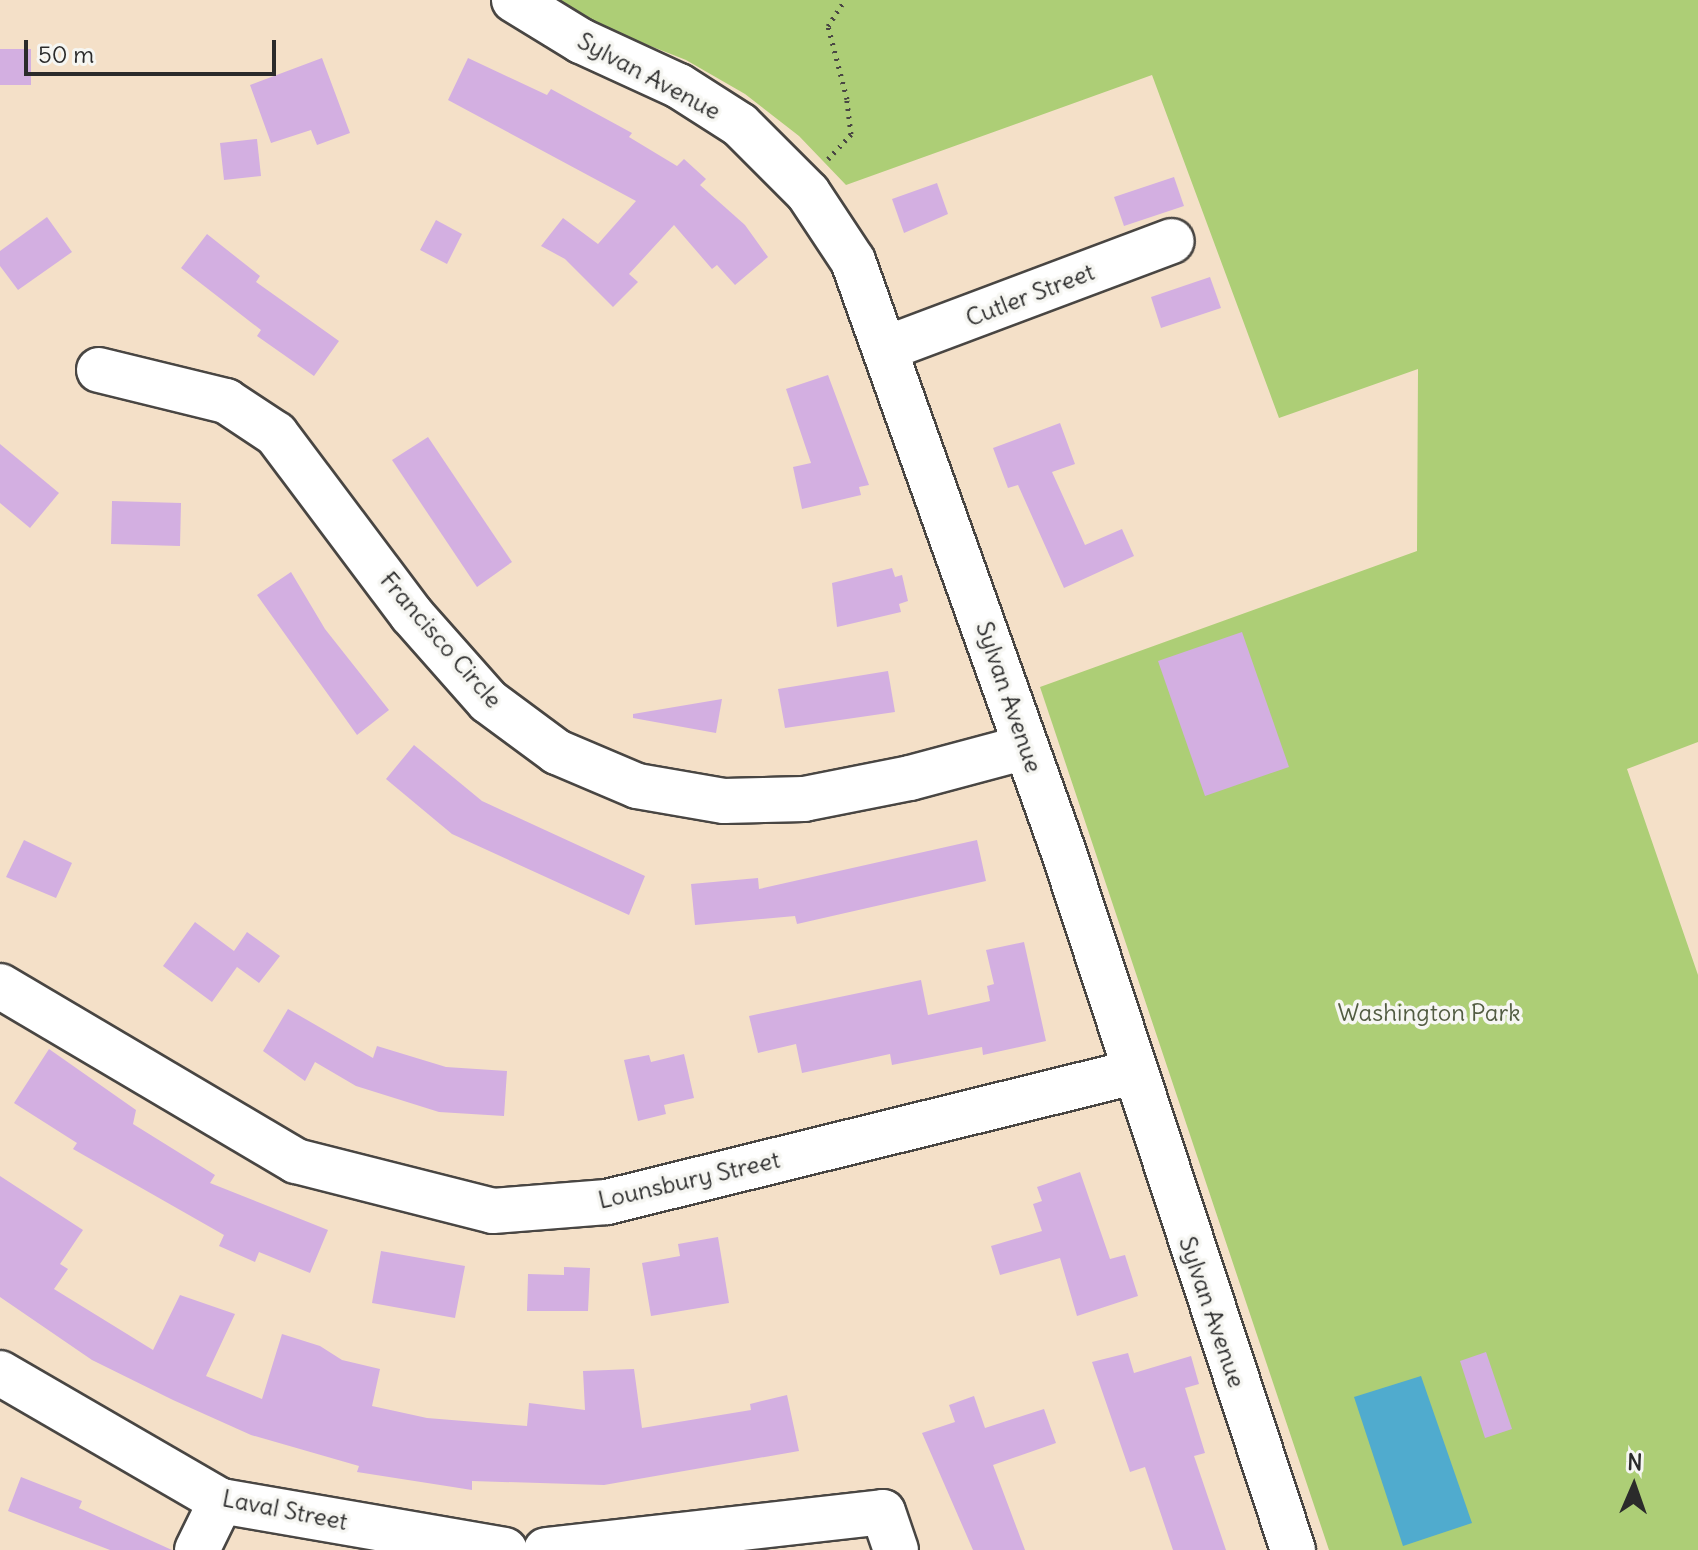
<!DOCTYPE html>
<style>
body{margin:0}
#map{position:relative;width:1698px;height:1550px;overflow:hidden;background:#f4e0c8;font-family:Delius,sans-serif}
div>[style]{position:absolute}
[style*='--x']{left:calc(var(--x)*1px);top:calc(var(--y)*1px);width:calc(var(--w)*1px);rotate:calc(var(--a)*1deg)}
.green>*{inset:0;background:#adce76}
.water>*{inset:0;background:#50abce}
.building>*{inset:0;background:#d3afe1}
.path>*{height:5px;margin-top:-2.5px;transform-origin:0;background:repeating-linear-gradient(90deg,#494643 0 2px,transparent 0 8px)}
.roads{filter:drop-shadow(2px 0 #494643) drop-shadow(-2px 0 #494643) drop-shadow(0 2px #494643) drop-shadow(0 -2px #494643)}
.minor>*{height:44px;margin:-22px;padding:0 22px;transform-origin:22px;border-radius:22px;background:#fff}
span{translate:-50% -50%;white-space:nowrap;text-align:center;line-height:1.15;-webkit-text-stroke:7px #f6f6f2;paint-order:stroke}
.street-label{font-size:24px;color:#2b2b2b}
.park-label{font-size:24px;color:#525c42}
.north{position:absolute;left:1594px;top:1446px;width:80px;height:80px;-webkit-text-stroke:6px #f6f6f2;paint-order:stroke;rotate:2deg;font-size:22px;font-weight:700;line-height:32px;text-align:center;color:#2b2b2b}
.north::after{content:'';display:block;margin:auto;width:28px;height:36px;background:#2b2b2b;clip-path:polygon(50% 0,100% 100%,50% 72%,0 100%)}
.scale{position:absolute;left:24px;top:40px;width:252px;height:36px;box-sizing:border-box;border:4px solid #2b2b2b;border-top:0;padding-left:10px;font-size:24px;line-height:28px;white-space:nowrap;color:#2b2b2b;-webkit-text-stroke:6px #f6f6f2;paint-order:stroke}
</style>
<div id="map">
<div class="green">
<div style="clip-path:polygon(552px 0,1698px 0,1698px 742px,1627px 769px,1698px 975px,1698px 1550px,1329px 1550px,1040px 687px,1417px 551px,1418px 369px,1279px 418px,1152px 75px,846px 185px,799px 136px,745px 94px,686px 60px,602px 27px)"></div>
</div>
<div class="water">
<div style="clip-path:polygon(1421px 1376px,1472px 1523px,1403px 1546px,1354px 1397px)"></div>
</div>
<div class="building">
<div style="clip-path:polygon(0 49px,31px 49px,31px 85px,0 85px)"></div>
<div style="clip-path:polygon(322px 58px,350px 133px,317px 145px,311px 130px,271px 143px,250px 85px)"></div>
<div style="clip-path:polygon(468px 58px,547px 95px,551px 89px,632px 133px,629px 137px,677px 166px,684px 159px,706px 179px,700px 185px,745px 225px,768px 257px,735px 285px,717px 265px,712px 269px,674px 225px,629px 274px,638px 282px,613px 307px,565px 259px,541px 246px,563px 218px,598px 244px,636px 201px,448px 100px)"></div>
<div style="clip-path:polygon(257px 139px,261px 176px,224px 180px,220px 143px)"></div>
<div style="clip-path:polygon(1174px 177px,1184px 206px,1124px 226px,1114px 197px)"></div>
<div style="clip-path:polygon(937px 183px,948px 214px,904px 233px,892px 199px)"></div>
<div style="clip-path:polygon(47px 217px,72px 252px,18px 290px,0 266px,0 251px)"></div>
<div style="clip-path:polygon(436px 220px,462px 234px,447px 264px,420px 250px)"></div>
<div style="clip-path:polygon(207px 234px,260px 276px,256px 282px,339px 341px,314px 376px,257px 336px,261px 330px,181px 268px)"></div>
<div style="clip-path:polygon(1210px 277px,1221px 308px,1161px 328px,1151px 297px)"></div>
<div style="clip-path:polygon(828px 375px,869px 485px,859px 487px,861px 495px,802px 509px,793px 467px,811px 463px,786px 389px)"></div>
<div style="clip-path:polygon(1060px 423px,1075px 464px,1052px 472px,1085px 545px,1122px 529px,1134px 556px,1064px 588px,1018px 485px,1008px 488px,993px 448px)"></div>
<div style="clip-path:polygon(428px 437px,512px 562px,477px 587px,392px 460px)"></div>
<div style="clip-path:polygon(0 444px,59px 493px,30px 528px,0 503px)"></div>
<div style="clip-path:polygon(112px 501px,181px 503px,180px 546px,111px 544px)"></div>
<div style="clip-path:polygon(892px 568px,895px 577px,902px 575px,908px 601px,899px 604px,901px 612px,837px 627px,832px 583px)"></div>
<div style="clip-path:polygon(291px 572px,325px 629px,389px 710px,357px 735px,257px 595px)"></div>
<div style="clip-path:polygon(1242px 632px,1289px 767px,1205px 796px,1158px 661px)"></div>
<div style="clip-path:polygon(888px 671px,895px 712px,785px 728px,778px 689px)"></div>
<div style="clip-path:polygon(722px 699px,716px 733px,633px 718px,633px 714px)"></div>
<div style="clip-path:polygon(414px 745px,482px 801px,645px 876px,629px 915px,452px 834px,386px 779px)"></div>
<div style="clip-path:polygon(24px 840px,72px 863px,56px 898px,6px 877px)"></div>
<div style="clip-path:polygon(977px 840px,986px 881px,797px 924px,795px 916px,695px 925px,691px 884px,758px 878px,759px 889px)"></div>
<div style="clip-path:polygon(195px 922px,234px 951px,247px 932px,280px 956px,259px 983px,237px 967px,212px 1002px,163px 966px)"></div>
<div style="clip-path:polygon(1024px 942px,1046px 1041px,983px 1055px,982px 1047px,892px 1065px,890px 1054px,802px 1073px,796px 1044px,758px 1053px,749px 1016px,921px 980px,928px 1015px,990px 1001px,987px 986px,994px 984px,986px 950px)"></div>
<div style="clip-path:polygon(288px 1009px,373px 1058px,377px 1046px,446px 1067px,507px 1071px,504px 1116px,439px 1112px,356px 1086px,315px 1062px,305px 1081px,263px 1051px)"></div>
<div style="clip-path:polygon(49px 1049px,136px 1110px,133px 1124px,215px 1175px,210px 1183px,328px 1230px,310px 1273px,259px 1252px,255px 1262px,219px 1246px,224px 1235px,73px 1149px,77px 1143px,14px 1103px)"></div>
<div style="clip-path:polygon(684px 1054px,694px 1098px,664px 1105px,666px 1114px,638px 1121px,624px 1060px,649px 1055px,651px 1062px)"></div>
<div style="clip-path:polygon(1080px 1172px,1110px 1259px,1125px 1255px,1138px 1296px,1077px 1316px,1060px 1258px,1000px 1275px,991px 1246px,1042px 1231px,1033px 1204px,1042px 1201px,1037px 1187px)"></div>
<div style="clip-path:polygon(0 1176px,83px 1230px,60px 1264px,68px 1269px,54px 1289px,153px 1350px,180px 1295px,235px 1314px,206px 1376px,262px 1399px,282px 1334px,320px 1346px,342px 1360px,380px 1369px,372px 1406px,427px 1418px,527px 1426px,529px 1403px,585px 1410px,583px 1371px,634px 1369px,642px 1428px,751px 1410px,750px 1404px,787px 1395px,799px 1451px,604px 1485px,472px 1481px,472px 1490px,357px 1472px,359px 1466px,251px 1435px,173px 1400px,92px 1360px,0 1297px)"></div>
<div style="clip-path:polygon(718px 1237px,729px 1303px,651px 1316px,642px 1263px,680px 1256px,678px 1244px)"></div>
<div style="clip-path:polygon(381px 1251px,465px 1266px,455px 1318px,372px 1303px)"></div>
<div style="clip-path:polygon(564px 1267px,590px 1268px,588px 1311px,527px 1311px,528px 1274px,564px 1275px)"></div>
<div style="clip-path:polygon(1486px 1352px,1512px 1429px,1485px 1438px,1460px 1361px)"></div>
<div style="clip-path:polygon(1128px 1353px,1134px 1373px,1191px 1356px,1199px 1384px,1185px 1388px,1205px 1453px,1194px 1456px,1226px 1550px,1173px 1550px,1145px 1467px,1130px 1472px,1092px 1362px)"></div>
<div style="clip-path:polygon(974px 1396px,985px 1428px,1044px 1409px,1056px 1443px,993px 1465px,1025px 1550px,973px 1550px,922px 1433px,955px 1422px,949px 1405px)"></div>
<div style="clip-path:polygon(21px 1477px,82px 1501px,79px 1508px,172px 1550px,110px 1550px,8px 1511px)"></div>
</div>
<div class="path">
<div style="--x:828;--y:159;--w:34;--a:-47"></div>
<div style="--x:851;--y:134;--w:35;--a:-97"></div>
<div style="--x:847;--y:99;--w:75;--a:-104.6"></div>
<div style="--x:828;--y:26;--w:31;--a:-57"></div>
</div>
<div class="roads">
<div class="minor">
<div style="--x:514;--y:0;--w:79;--a:31.5"></div>
<div style="--x:581;--y:41;--w:108;--a:24.7"></div>
<div style="--x:679;--y:86;--w:72;--a:32.6"></div>
<div style="--x:740;--y:125;--w:96;--a:45"></div>
<div style="--x:808;--y:193;--w:82;--a:56.5"></div>
<div style="--x:853;--y:261;--w:628;--a:70.38"></div>
<div style="--x:1064;--y:853;--w:734;--a:71.81"></div>
<div style="--x:887;--y:348;--w:304;--a:-20.6"></div>
<div style="--x:99;--y:370;--w:131;--a:13.7"></div>
<div style="--x:226;--y:401;--w:60;--a:33.4"></div>
<div style="--x:276;--y:434;--w:226;--a:53.1"></div>
<div style="--x:412;--y:615;--w:115;--a:48.5"></div>
<div style="--x:488;--y:701;--w:86;--a:36.5"></div>
<div style="--x:557;--y:752;--w:87;--a:23"></div>
<div style="--x:637;--y:786;--w:88;--a:9.8"></div>
<div style="--x:724;--y:801;--w:80;--a:-1.4"></div>
<div style="--x:804;--y:799;--w:108;--a:-11.2"></div>
<div style="--x:910;--y:778;--w:120;--a:-15"></div>
<div style="--x:0;--y:986;--w:344;--a:30.6"></div>
<div style="--x:296;--y:1161;--w:203;--a:14.2"></div>
<div style="--x:493;--y:1211;--w:114;--a:-4.5"></div>
<div style="--x:607;--y:1202;--w:543;--a:-13.86"></div>
<div style="--x:0;--y:1373;--w:255;--a:30.1"></div>
<div style="--x:221;--y:1501;--w:288;--a:9.8"></div>
<div style="--x:197;--y:1550;--w:55;--a:-63.9"></div>
<div style="--x:546;--y:1550;--w:339;--a:-6.4"></div>
<div style="--x:883;--y:1512;--w:40;--a:71.1"></div>
</div>
</div>
<div class="street-label">
<span style="left:649px;top:76px;rotate:28deg">Sylvan Avenue</span>
<span style="left:1030px;top:295px;rotate:-21deg">Cutler Street</span>
<span style="left:441px;top:640px;rotate:49deg">Francisco Circle</span>
<span style="left:1009px;top:697px;rotate:71deg">Sylvan Avenue</span>
<span style="left:689px;top:1180px;rotate:-13deg">Lounsbury Street</span>
<span style="left:1212px;top:1312px;rotate:71deg">Sylvan Avenue</span>
<span style="left:285px;top:1510px;rotate:11deg">Laval Street</span>
</div>
<div class="park-label">
<span style="left:1429px;top:1013px">Washington Park</span>
</div>
<div class="north">N</div>
<div class="scale">50 m</div>
</div>
